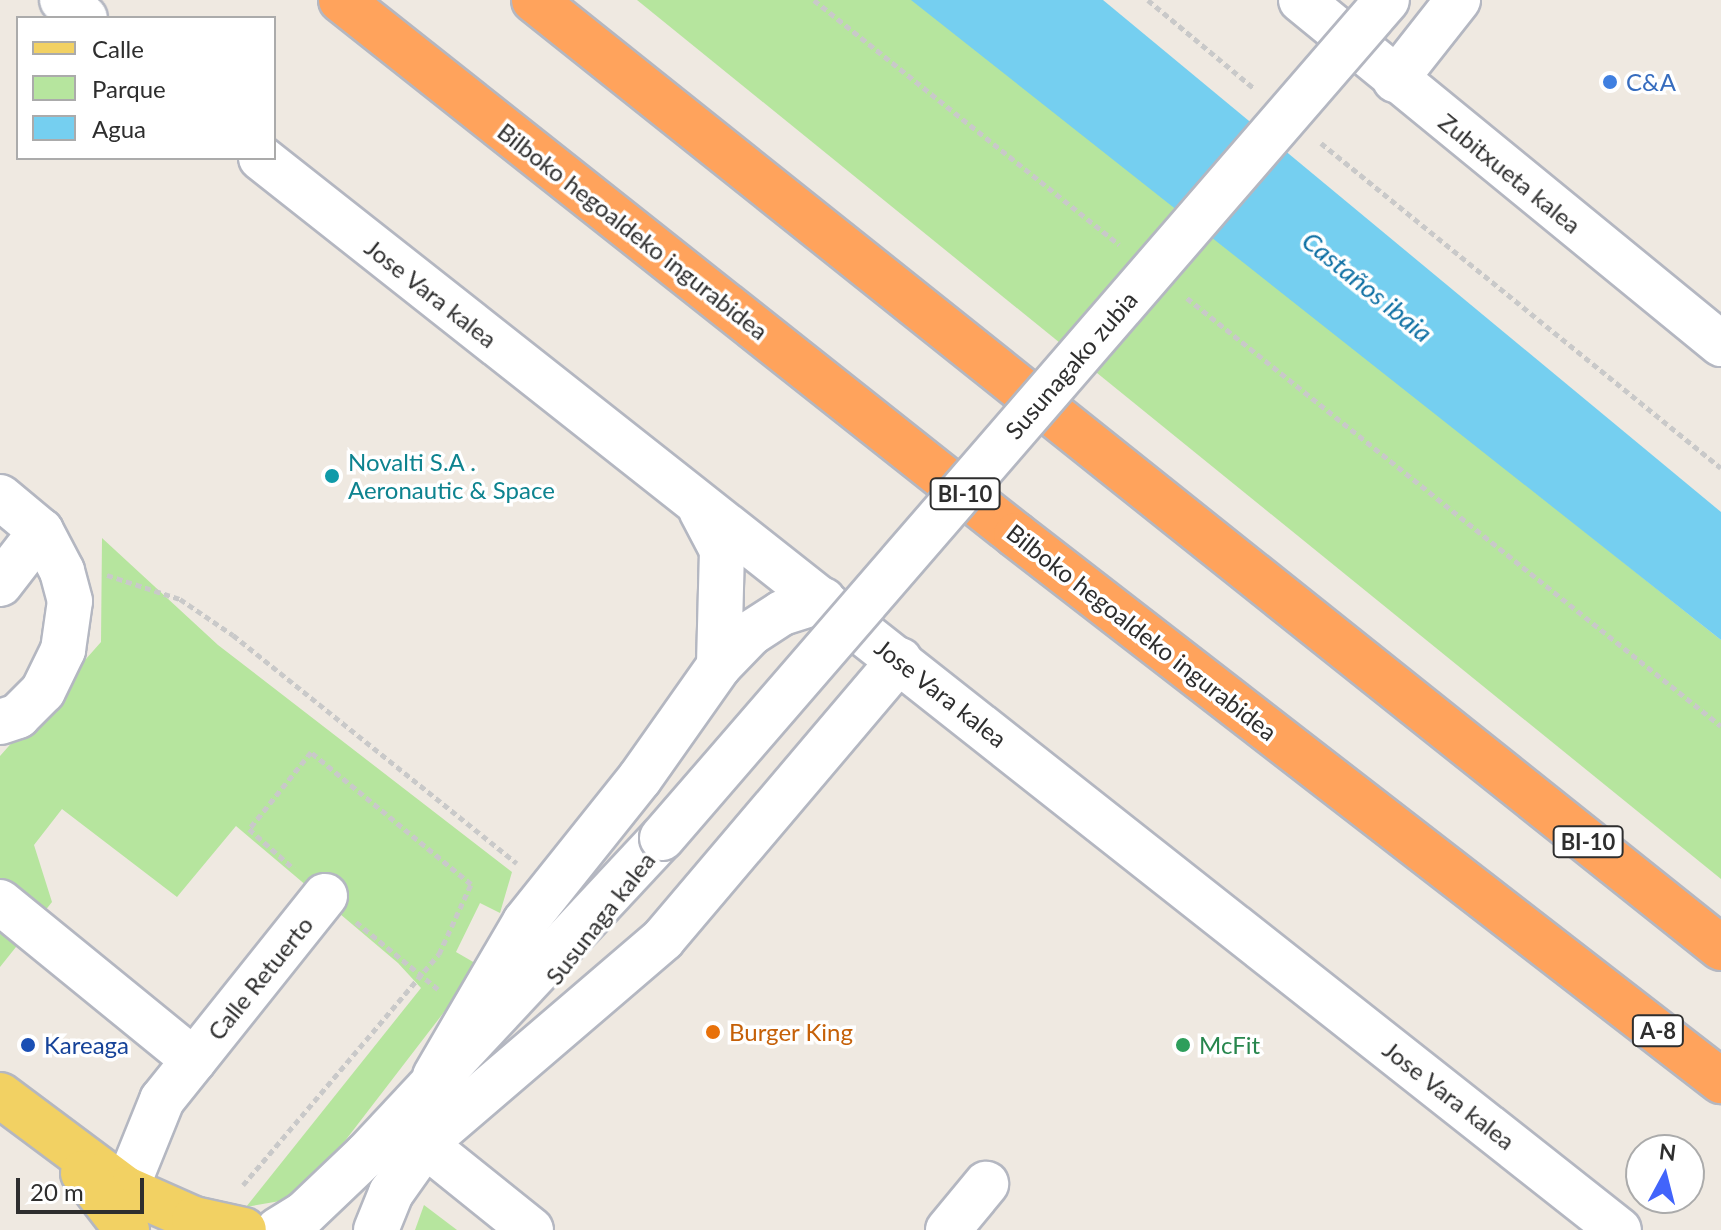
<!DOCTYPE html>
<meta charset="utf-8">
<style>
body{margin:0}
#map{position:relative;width:1721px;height:1230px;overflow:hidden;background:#efe9e1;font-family:Lato,sans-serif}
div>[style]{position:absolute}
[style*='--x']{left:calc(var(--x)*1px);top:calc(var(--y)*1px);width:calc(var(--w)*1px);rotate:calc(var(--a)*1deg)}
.green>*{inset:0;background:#b6e59e}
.water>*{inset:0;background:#75cff0}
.path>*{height:5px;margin-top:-2.5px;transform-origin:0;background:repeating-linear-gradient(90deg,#c9c9c9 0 6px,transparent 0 10px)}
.roads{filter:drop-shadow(2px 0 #b4b7c1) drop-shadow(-2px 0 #b4b7c1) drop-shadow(0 2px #b4b7c1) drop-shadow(0 -2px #b4b7c1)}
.minor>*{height:44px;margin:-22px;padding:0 22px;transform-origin:22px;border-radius:22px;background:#fff}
.major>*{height:44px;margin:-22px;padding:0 22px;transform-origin:22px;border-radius:22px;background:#f2d163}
.highway>*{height:44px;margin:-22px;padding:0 22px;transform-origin:22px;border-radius:22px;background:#ffa35c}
.bridges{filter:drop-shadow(2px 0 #b4b7c1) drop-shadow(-2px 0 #b4b7c1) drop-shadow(0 2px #b4b7c1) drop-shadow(0 -2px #b4b7c1)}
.minor-bridge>*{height:44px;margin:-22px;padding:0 22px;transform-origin:22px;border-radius:22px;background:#fff}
.dots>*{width:22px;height:22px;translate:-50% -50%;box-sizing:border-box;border:4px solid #fff;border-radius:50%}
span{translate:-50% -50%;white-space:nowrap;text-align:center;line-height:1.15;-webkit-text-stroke:7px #fff;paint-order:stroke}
.shield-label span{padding:2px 6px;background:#fff;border:2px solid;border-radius:6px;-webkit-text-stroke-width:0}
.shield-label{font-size:22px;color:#2e2e2e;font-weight:700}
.shop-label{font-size:24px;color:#366cbe}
.left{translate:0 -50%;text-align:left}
.street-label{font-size:24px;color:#2e2e2e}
.culture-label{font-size:24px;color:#0d838f}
.food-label{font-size:24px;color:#c56008}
.transit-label{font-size:24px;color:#164399}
.leisure-label{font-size:24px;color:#27864d}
.water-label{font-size:26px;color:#0d6fa3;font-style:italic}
.legend{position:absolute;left:16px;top:16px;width:260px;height:144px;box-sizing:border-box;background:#fff;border:2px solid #ababab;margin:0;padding:10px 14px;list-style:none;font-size:24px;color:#2e2e2e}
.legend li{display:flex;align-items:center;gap:16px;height:40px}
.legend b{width:40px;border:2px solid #ababab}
.north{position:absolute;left:1625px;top:1134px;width:80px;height:80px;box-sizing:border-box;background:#fff;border:2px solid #ababab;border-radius:50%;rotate:7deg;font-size:22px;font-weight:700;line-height:32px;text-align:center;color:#2e2e2e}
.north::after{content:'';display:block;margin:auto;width:28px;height:36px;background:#4264fb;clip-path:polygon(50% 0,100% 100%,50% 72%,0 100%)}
.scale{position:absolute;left:16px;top:1178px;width:128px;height:36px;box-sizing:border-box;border:4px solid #2e2e2e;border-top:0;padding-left:10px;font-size:24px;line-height:28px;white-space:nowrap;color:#2e2e2e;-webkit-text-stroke:6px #fff;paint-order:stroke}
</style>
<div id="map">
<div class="green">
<div style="clip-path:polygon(637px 0,917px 0,1721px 640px,1721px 879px)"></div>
<div style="clip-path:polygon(102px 538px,218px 645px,512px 872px,500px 913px,480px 903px,456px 952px,475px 963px,451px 1003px,308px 1189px,280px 1201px,246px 1207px,421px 988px,398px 963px,236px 826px,177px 897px,62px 809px,34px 845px,52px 902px,0 967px,0 756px,101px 642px)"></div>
<div style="clip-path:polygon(424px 1205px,457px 1230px,415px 1230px)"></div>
</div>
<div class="water">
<div style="clip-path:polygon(911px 0,1103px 0,1721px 512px,1721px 640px)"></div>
</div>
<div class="path">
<div style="--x:814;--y:0;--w:391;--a:38.7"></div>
<div style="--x:1148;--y:0;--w:139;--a:39.8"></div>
<div style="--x:1321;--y:143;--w:515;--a:39.09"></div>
<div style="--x:1187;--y:298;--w:684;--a:38.71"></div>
<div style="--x:107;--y:575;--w:77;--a:18.2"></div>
<div style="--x:180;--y:599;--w:64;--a:34.2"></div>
<div style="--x:233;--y:635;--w:364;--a:38.8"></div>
<div style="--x:356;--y:922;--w:106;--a:39.3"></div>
<div style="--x:243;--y:1185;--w:303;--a:-49.7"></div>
<div style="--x:439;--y:954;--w:77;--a:-65.4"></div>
<div style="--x:471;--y:884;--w:207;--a:-140.5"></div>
<div style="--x:311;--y:752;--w:99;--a:128.8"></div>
<div style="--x:249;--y:829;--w:60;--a:41.6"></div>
</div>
<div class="roads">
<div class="minor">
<div style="--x:62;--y:0;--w:29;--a:38"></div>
<div style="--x:1301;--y:0;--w:543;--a:39.32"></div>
<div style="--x:1395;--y:80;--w:102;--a:-51.8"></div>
<div style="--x:261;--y:158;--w:1730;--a:38.29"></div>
<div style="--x:0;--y:497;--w:53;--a:39.7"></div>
<div style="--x:41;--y:531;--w:67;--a:127.7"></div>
<div style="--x:701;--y:510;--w:45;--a:62.3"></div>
<div style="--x:722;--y:550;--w:116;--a:91.5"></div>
<div style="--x:0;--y:722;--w:19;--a:-18"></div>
<div style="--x:18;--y:716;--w:35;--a:-45"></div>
<div style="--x:43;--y:691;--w:46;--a:-64"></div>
<div style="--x:63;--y:650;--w:49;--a:-81.9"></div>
<div style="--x:70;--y:601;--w:31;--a:-105"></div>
<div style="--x:62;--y:571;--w:45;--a:-117.7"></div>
<div style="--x:0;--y:902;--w:250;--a:39.2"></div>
<div style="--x:194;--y:1060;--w:51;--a:128.7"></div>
<div style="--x:162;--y:1100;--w:96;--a:112"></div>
<div style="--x:194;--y:1060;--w:210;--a:-51.4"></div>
<div style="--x:435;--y:1076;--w:178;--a:-59.7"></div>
<div style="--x:525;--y:922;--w:184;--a:-51.4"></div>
<div style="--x:640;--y:778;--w:137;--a:-54.8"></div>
<div style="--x:719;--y:666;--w:46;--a:-45.9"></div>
<div style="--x:751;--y:633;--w:37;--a:-33"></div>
<div style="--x:782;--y:613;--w:43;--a:-17.6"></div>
<div style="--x:278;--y:1230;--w:31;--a:-32"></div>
<div style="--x:304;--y:1214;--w:87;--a:-43.6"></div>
<div style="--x:367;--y:1154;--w:432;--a:-47"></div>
<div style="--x:376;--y:1230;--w:40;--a:-68"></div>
<div style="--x:391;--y:1193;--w:88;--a:-54.7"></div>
<div style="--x:531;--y:1230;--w:137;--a:-141.2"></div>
<div style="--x:424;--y:1144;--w:315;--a:-40.6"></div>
<div style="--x:663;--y:939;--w:366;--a:-49.7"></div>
<div style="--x:948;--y:1230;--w:60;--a:-50.4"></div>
</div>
<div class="major">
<div style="--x:0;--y:1095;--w:157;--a:36.7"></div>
<div style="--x:126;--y:1189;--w:74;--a:23.8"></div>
<div style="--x:194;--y:1219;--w:51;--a:12.4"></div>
<div style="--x:83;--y:1173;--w:72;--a:52.3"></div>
</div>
<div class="highway">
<div style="--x:341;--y:0;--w:861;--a:38.4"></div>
<div style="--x:1016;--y:535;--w:892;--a:37.76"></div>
<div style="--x:534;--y:0;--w:1519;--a:38.61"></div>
</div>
</div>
<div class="bridges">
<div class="minor-bridge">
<div style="--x:662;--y:838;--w:1108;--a:-49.14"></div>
</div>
</div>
<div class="dots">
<div style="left:1610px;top:82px;background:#3f7fe0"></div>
<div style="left:332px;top:476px;background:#0f9aa8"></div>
<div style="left:713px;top:1032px;background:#e8710a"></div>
<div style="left:28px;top:1045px;background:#1a4fb4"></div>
<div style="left:1183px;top:1045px;background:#2e9e5b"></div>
</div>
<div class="shield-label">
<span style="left:965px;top:494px">BI-10</span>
<span style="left:1588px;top:842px">BI-10</span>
<span style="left:1658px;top:1031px">A-8</span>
</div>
<div class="shop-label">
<span class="left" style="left:1626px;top:82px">C&amp;A</span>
</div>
<div class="street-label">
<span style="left:1510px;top:173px;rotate:39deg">Zubitxueta kalea</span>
<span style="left:633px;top:231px;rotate:38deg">Bilboko hegoaldeko ingurabidea</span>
<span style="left:431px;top:293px;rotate:38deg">Jose Vara kalea</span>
<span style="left:1071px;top:365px;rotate:-49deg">Susunagako zubia</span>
<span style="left:1142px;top:632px;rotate:38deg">Bilboko hegoaldeko ingurabidea</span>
<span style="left:941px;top:693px;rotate:38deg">Jose Vara kalea</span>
<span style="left:600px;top:918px;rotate:-52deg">Susunaga kalea</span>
<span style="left:260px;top:978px;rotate:-51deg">Calle Retuerto</span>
<span style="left:1449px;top:1095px;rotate:38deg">Jose Vara kalea</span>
</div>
<div class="culture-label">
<span class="left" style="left:348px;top:476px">Novalti S.A .<br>Aeronautic &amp; Space</span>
</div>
<div class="food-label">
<span class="left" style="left:729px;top:1032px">Burger King</span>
</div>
<div class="transit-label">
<span class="left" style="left:44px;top:1045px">Kareaga</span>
</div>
<div class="leisure-label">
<span class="left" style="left:1199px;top:1045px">McFit</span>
</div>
<div class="water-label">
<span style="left:1367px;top:287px;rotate:39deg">Castaños ibaia</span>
</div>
<ul class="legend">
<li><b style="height:10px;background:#f2d163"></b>Calle</li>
<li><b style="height:22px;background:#b6e59e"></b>Parque</li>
<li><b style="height:22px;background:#75cff0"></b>Agua</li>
</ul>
<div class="north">N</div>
<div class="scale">20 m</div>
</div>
